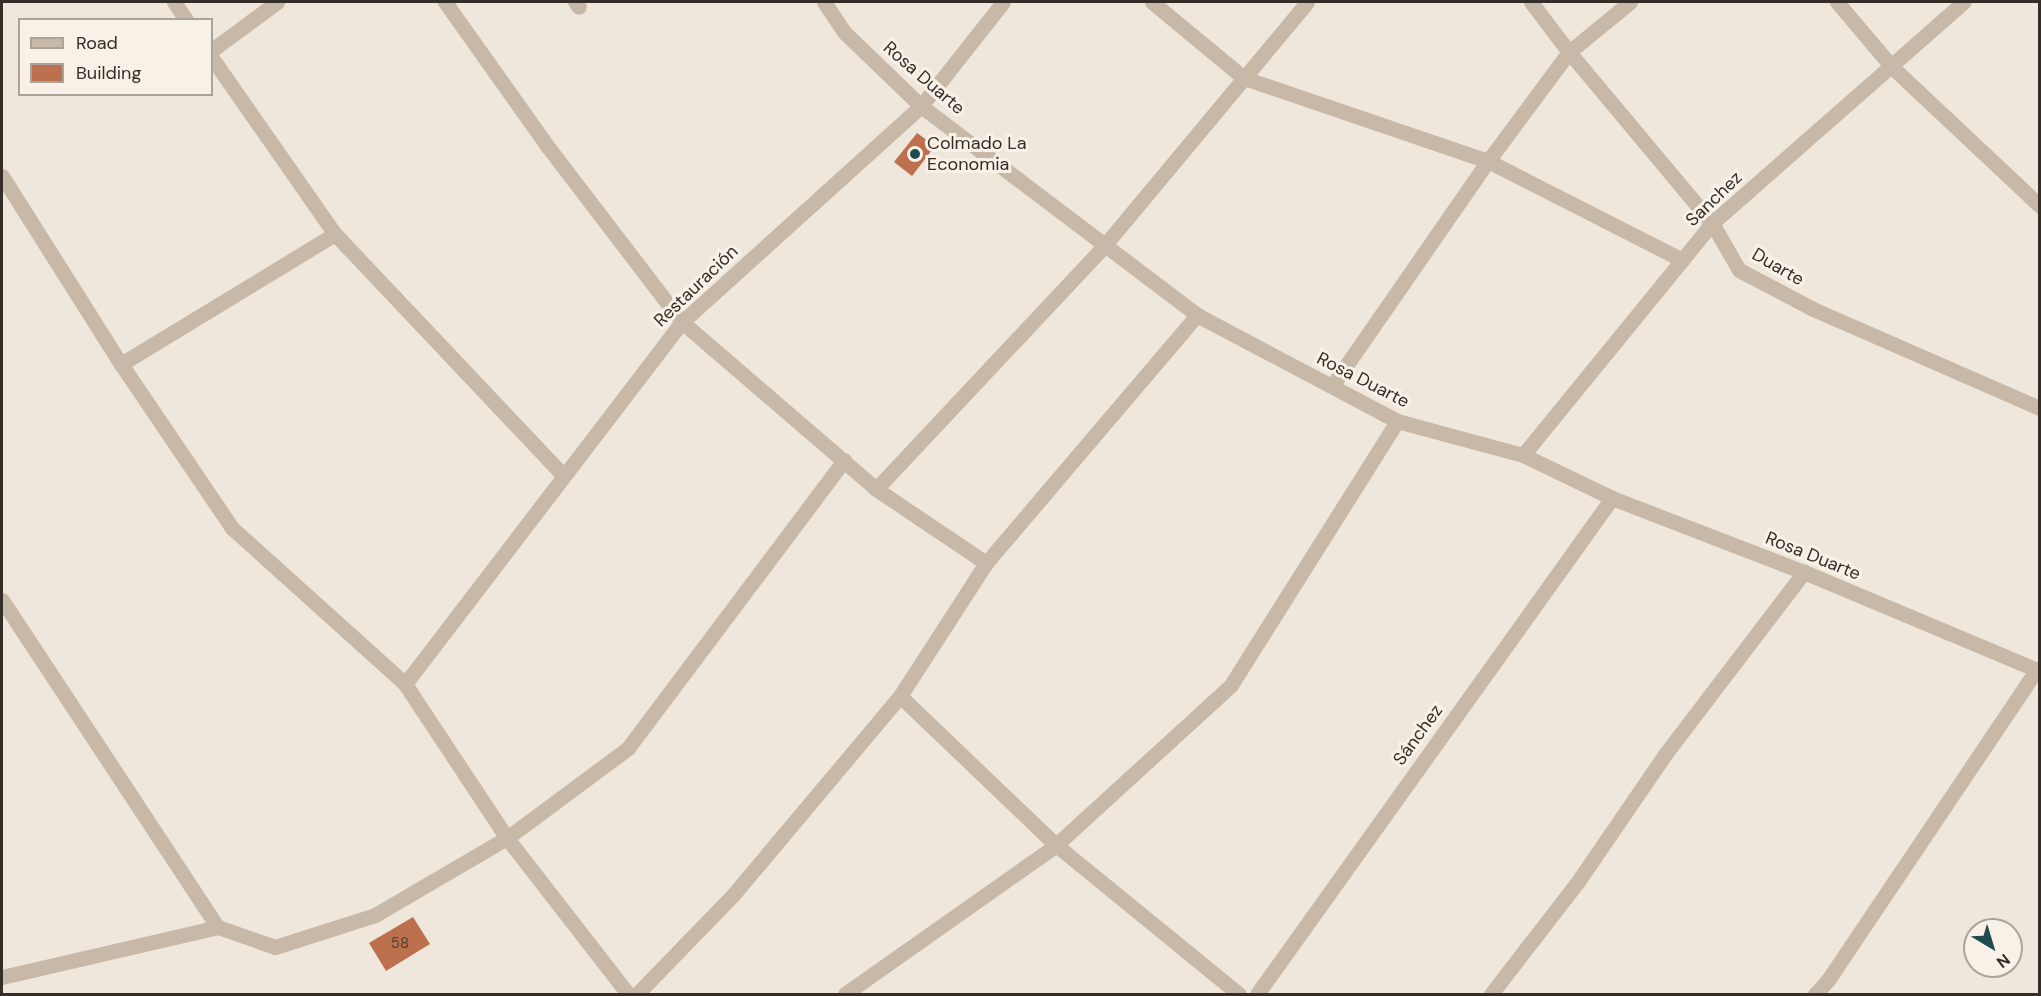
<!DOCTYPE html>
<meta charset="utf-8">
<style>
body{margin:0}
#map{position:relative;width:2041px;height:996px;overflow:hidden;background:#efe7db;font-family:"DM Sans",sans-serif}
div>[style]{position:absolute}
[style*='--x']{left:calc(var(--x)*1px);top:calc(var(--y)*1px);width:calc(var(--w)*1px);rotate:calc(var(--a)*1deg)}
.building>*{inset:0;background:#bc704d}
.street>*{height:15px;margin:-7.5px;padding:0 7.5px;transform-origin:7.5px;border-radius:7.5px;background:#c7b8a8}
.dots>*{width:16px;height:16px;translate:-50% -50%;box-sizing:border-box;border:3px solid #f8f1e7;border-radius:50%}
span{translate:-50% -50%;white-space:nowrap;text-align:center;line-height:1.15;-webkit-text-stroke:6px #f8f1e7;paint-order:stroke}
.number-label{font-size:15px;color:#563e31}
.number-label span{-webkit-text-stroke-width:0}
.street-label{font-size:18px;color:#342d28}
.poi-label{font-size:18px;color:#342d28}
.left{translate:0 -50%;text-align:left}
.frame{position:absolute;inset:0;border:3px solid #342d28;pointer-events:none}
.legend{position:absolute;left:18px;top:18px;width:195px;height:78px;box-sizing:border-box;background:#f8f1e7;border:2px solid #aaa39b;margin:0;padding:8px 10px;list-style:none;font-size:18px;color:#342d28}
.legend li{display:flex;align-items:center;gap:12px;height:30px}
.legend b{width:30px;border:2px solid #aaa39b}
.north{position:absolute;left:1963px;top:918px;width:60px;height:60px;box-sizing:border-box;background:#f8f1e7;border:2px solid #aaa39b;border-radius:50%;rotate:142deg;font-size:16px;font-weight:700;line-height:24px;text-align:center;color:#342d28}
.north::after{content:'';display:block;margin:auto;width:21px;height:27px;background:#214b52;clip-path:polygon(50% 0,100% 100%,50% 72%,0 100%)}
</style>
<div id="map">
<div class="building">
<div style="clip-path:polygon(917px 133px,935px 146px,912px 176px,894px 162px)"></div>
<div style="clip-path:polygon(413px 917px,430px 944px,386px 971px,369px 943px)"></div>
</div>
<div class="street">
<div style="--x:174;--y:2;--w:22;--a:56"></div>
<div style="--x:445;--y:2;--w:178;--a:54.6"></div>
<div style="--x:548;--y:147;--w:220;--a:52.6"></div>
<div style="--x:682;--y:322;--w:256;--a:40.7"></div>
<div style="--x:876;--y:489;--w:133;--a:33.9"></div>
<div style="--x:575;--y:2;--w:6;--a:51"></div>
<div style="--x:824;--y:2;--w:36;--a:56"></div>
<div style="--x:844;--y:32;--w:107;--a:43.9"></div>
<div style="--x:921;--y:106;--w:346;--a:37.1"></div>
<div style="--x:1197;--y:315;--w:226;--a:27.9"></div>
<div style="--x:1397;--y:421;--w:131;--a:15.1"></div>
<div style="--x:1523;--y:455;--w:99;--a:25.8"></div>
<div style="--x:1612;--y:498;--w:206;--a:21.1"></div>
<div style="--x:1804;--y:572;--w:256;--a:22.8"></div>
<div style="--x:1152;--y:2;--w:119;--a:39.6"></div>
<div style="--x:1244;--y:78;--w:258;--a:18.8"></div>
<div style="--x:1488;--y:161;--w:218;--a:27"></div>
<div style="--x:1531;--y:2;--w:63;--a:52.8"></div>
<div style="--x:1569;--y:52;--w:223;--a:50.1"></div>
<div style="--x:1712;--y:223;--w:54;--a:60.1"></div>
<div style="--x:1739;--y:270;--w:84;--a:27.8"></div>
<div style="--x:1813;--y:309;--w:248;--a:23.6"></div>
<div style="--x:1837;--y:2;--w:85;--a:49.8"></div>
<div style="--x:1892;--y:67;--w:203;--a:43.2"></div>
<div style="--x:212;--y:50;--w:81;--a:-36.4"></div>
<div style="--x:212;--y:58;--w:215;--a:55.1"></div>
<div style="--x:335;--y:234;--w:332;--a:46.6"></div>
<div style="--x:2;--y:176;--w:222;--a:57.7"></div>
<div style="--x:121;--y:364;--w:198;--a:55.9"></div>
<div style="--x:232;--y:528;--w:233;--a:42"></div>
<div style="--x:405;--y:684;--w:185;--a:56.5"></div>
<div style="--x:507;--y:838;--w:197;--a:52.2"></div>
<div style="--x:121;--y:364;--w:250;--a:-31.3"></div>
<div style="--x:1332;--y:386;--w:274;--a:-55.3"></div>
<div style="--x:1488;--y:161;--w:136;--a:-53.4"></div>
<div style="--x:1569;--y:52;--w:79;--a:-39.3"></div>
<div style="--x:1523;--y:455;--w:299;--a:-50.8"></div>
<div style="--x:1712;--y:223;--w:335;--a:-41.3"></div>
<div style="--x:876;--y:489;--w:333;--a:-46.8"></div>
<div style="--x:1104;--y:246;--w:317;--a:-50.2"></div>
<div style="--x:2;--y:600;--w:392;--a:56.6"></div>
<div style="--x:405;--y:684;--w:456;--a:-52.6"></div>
<div style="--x:682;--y:322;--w:322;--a:-42.1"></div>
<div style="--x:921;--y:106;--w:132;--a:-51.7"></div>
<div style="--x:900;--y:696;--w:216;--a:43.7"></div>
<div style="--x:1056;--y:845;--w:236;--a:39.2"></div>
<div style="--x:2;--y:977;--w:222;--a:-13"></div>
<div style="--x:218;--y:927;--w:60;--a:19.3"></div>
<div style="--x:275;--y:947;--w:105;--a:-17.7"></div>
<div style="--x:375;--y:915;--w:153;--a:-30.3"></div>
<div style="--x:507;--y:838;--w:151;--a:-36.6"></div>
<div style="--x:628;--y:748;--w:360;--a:-53.1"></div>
<div style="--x:637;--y:994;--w:138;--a:-45.9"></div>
<div style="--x:733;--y:895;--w:260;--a:-50"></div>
<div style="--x:900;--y:696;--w:158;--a:-57.1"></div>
<div style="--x:986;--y:563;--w:326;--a:-49.6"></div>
<div style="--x:845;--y:994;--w:258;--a:-35.2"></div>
<div style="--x:1056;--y:845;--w:237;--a:-42.4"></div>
<div style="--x:1231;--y:685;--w:312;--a:-57.8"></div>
<div style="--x:1257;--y:994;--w:610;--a:-54.41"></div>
<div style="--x:1491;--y:994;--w:144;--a:-52.3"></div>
<div style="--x:1579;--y:880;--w:154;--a:-55.6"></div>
<div style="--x:1666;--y:753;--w:228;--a:-52.7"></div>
<div style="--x:1815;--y:994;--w:19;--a:-47"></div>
<div style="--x:1828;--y:980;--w:375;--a:-56.1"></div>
</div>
<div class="dots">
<div style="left:915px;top:154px;background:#214b52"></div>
</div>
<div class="number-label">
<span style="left:400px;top:944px">58</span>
</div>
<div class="street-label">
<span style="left:924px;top:78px;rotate:41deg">Rosa Duarte</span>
<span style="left:1714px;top:199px;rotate:-44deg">Sanchez</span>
<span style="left:1778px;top:267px;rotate:30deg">Duarte</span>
<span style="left:696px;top:286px;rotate:-44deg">Restauración</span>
<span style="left:1363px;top:380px;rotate:27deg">Rosa Duarte</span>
<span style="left:1813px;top:556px;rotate:22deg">Rosa Duarte</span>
<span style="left:1418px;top:735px;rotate:-54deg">Sánchez</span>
</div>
<div class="poi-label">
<span class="left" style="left:927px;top:154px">Colmado La<br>Economia</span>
</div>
<div class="frame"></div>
<ul class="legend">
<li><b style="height:8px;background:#c7b8a8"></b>Road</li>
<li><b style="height:16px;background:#bc704d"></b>Building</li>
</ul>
<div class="north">N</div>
</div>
